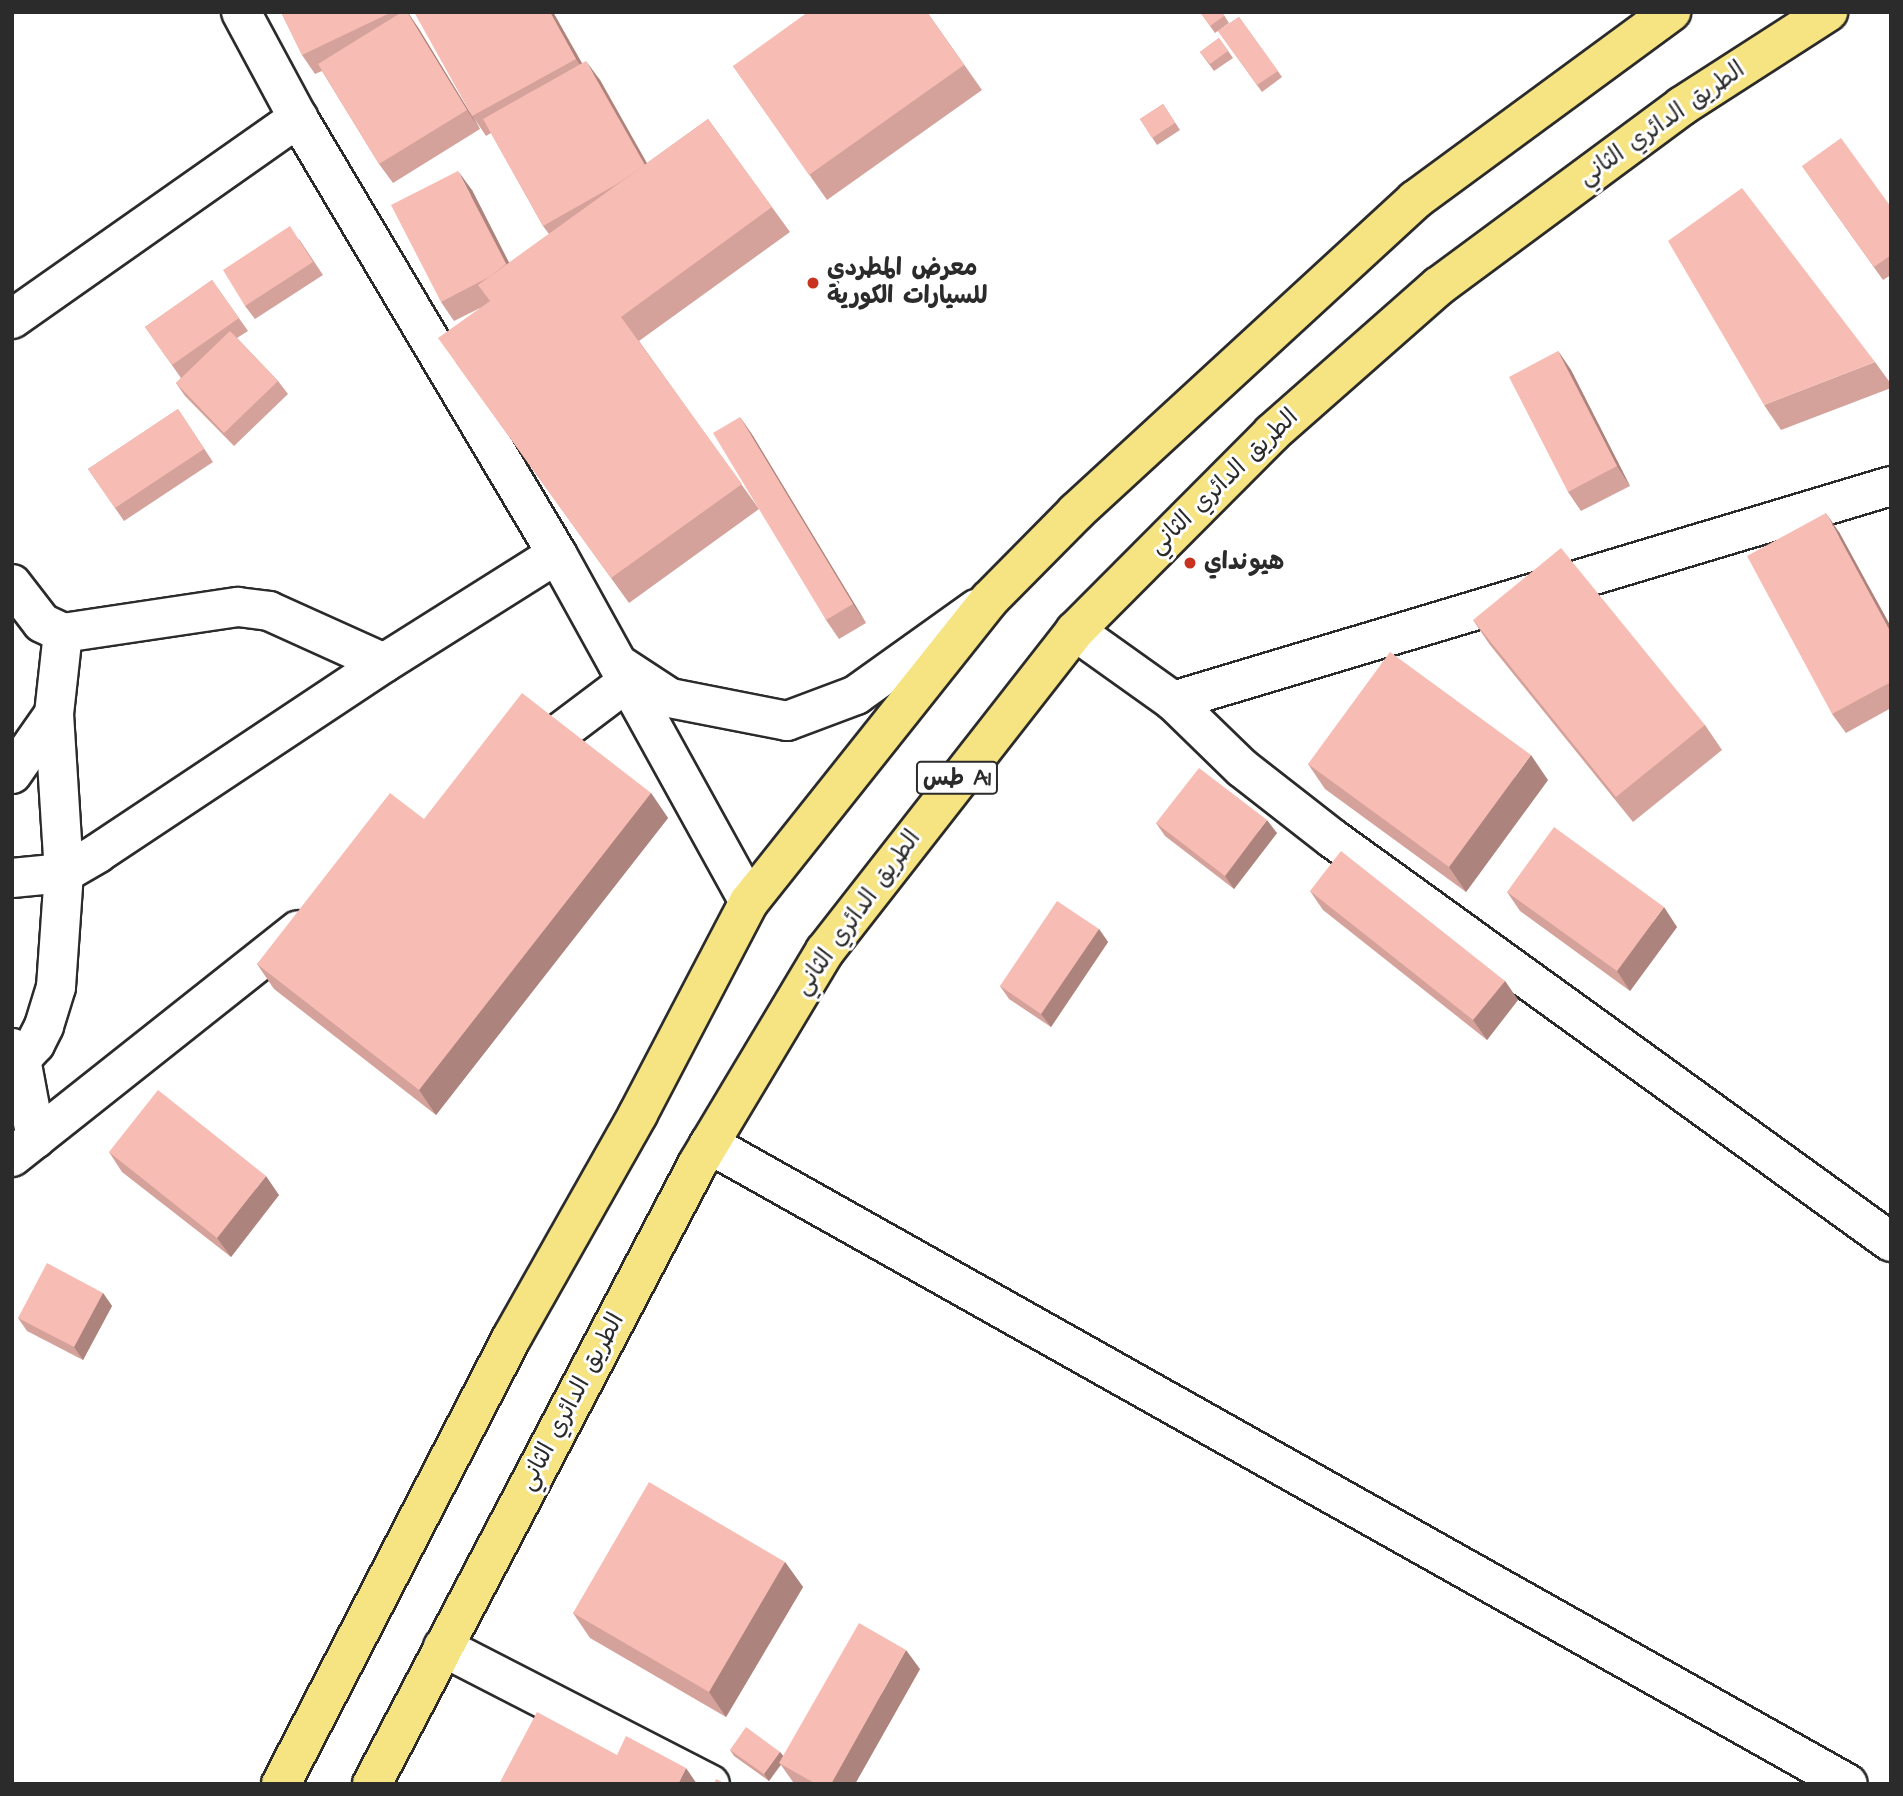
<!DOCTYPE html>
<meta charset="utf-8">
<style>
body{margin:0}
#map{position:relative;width:1903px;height:1796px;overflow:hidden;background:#fff;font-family:"Architects Daughter","Playpen Sans Arabic",sans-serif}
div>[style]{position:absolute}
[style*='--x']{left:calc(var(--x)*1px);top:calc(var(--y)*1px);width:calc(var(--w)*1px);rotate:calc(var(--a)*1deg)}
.roads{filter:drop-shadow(2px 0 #2b2b2b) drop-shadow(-2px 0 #2b2b2b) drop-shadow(0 2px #2b2b2b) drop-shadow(0 -2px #2b2b2b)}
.street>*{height:38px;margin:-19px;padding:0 19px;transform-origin:19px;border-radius:19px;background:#fff}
.highway>*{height:38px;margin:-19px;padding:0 19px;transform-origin:19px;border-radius:19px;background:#f6e381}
.wall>*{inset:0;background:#d4a29a}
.shaded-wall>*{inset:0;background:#ad847d}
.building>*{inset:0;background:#f7bcb3}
.dots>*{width:19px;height:19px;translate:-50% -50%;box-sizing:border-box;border:4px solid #fff;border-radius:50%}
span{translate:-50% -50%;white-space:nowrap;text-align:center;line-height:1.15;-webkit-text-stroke:6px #fff;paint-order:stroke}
.shield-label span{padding:2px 5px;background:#fff;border:2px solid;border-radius:5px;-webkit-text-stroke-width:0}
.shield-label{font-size:23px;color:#2b2b2b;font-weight:700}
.street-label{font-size:24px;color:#2b2b2b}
.poi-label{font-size:24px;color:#2b2b2b;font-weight:700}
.left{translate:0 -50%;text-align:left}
.frame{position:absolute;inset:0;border:14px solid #2b2b2b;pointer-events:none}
</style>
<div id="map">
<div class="roads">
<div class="street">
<div style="--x:241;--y:12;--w:120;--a:61.7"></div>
<div style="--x:298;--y:118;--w:507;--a:59.29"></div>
<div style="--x:557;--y:554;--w:397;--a:61.1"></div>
<div style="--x:12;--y:319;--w:350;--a:-35.1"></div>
<div style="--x:12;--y:584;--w:49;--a:52.4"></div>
<div style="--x:42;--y:623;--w:23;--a:25"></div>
<div style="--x:63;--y:633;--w:177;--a:-8.5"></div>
<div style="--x:238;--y:607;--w:31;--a:7"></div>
<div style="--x:269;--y:611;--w:126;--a:24.3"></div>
<div style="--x:1075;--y:631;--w:120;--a:35.5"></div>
<div style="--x:1173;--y:701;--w:749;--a:-16.67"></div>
<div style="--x:618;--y:664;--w:62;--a:33.2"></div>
<div style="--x:670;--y:698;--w:119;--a:11.1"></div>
<div style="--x:787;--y:721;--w:74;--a:-20.6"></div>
<div style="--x:856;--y:695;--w:148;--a:-35.6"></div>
<div style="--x:1173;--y:701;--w:96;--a:44.2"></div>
<div style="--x:1242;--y:768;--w:115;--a:38"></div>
<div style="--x:1333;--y:839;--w:688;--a:35.84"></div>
<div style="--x:525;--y:759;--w:126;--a:-37"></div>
<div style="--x:12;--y:774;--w:73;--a:-55"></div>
<div style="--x:12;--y:878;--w:52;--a:-5.5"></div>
<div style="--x:64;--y:873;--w:39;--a:-30"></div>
<div style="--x:98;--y:853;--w:343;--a:-33.6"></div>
<div style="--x:384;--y:663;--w:204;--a:-32.2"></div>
<div style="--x:12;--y:1048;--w:14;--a:51"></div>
<div style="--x:21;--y:1059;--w:81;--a:79.4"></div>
<div style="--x:21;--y:1059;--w:21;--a:-47"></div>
<div style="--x:35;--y:1044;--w:20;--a:-63"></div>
<div style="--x:44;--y:1026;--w:41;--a:-72.9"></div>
<div style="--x:56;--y:987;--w:114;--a:-86"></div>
<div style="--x:64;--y:873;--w:159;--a:-93.6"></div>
<div style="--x:54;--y:714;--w:81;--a:-83.7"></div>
<div style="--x:709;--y:1144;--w:1306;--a:29.33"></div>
<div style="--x:12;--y:1157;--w:365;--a:-38.4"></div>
<div style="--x:443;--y:1647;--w:300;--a:27.2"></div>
</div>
<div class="highway">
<div style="--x:281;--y:1784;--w:503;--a:-62.67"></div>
<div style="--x:512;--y:1337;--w:256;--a:-60.5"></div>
<div style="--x:638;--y:1114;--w:239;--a:-62.4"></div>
<div style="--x:749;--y:902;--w:386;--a:-51.5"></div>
<div style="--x:989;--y:600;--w:124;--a:-45.3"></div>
<div style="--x:1076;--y:512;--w:461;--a:-42.6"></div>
<div style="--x:1415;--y:200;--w:318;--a:-36.3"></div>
<div style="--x:372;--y:1784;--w:701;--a:-62.3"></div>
<div style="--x:698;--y:1163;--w:247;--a:-59.1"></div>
<div style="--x:825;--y:951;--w:406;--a:-52"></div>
<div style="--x:1075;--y:631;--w:279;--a:-45.1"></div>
<div style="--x:1272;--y:433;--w:222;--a:-41.4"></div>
<div style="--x:1439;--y:286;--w:302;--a:-36.5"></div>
<div style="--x:1682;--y:106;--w:174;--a:-32.8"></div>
</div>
</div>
<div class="wall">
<div style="clip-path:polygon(281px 12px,408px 12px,419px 29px,470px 113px,553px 12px,582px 63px,600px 80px,647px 163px,708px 119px,790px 232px,639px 341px,759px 509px,629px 603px,456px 363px,480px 308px,454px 321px,441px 302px,472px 190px,509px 263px,549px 234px,543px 226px,491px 133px,486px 136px,474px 118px,480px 129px,393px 183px,379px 164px,322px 71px,315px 74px,302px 55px)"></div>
<div style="clip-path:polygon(927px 12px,982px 90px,827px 200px,733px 66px)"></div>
<div style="clip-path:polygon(1200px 12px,1222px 12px,1229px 23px,1215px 33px)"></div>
<div style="clip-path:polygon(1239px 17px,1282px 77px,1262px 92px,1218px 31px)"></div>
<div style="clip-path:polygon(1219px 38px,1233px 58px,1214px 71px,1200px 52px)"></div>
<div style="clip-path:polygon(1163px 104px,1180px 130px,1157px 145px,1140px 119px)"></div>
<div style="clip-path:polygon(1802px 166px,1891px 207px,1891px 275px,1883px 280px)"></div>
<div style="clip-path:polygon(299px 239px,323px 275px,255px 319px,245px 306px)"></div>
<div style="clip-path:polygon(212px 280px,248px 331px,237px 338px,278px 381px,288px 394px,234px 446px,185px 396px,176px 383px,181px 378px,145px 327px)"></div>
<div style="clip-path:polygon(1558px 351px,1571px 370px,1630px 486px,1581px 511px,1568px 492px)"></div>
<div style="clip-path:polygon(1875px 362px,1891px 384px,1891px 388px,1781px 430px,1764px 405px)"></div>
<div style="clip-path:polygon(178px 409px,213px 462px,124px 521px,88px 469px)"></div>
<div style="clip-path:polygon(740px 417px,753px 436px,866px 623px,839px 639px,826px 620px)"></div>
<div style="clip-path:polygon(1839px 532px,1891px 627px,1891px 708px,1846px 733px,1832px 714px)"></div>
<div style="clip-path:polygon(1473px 620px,1705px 725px,1722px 750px,1633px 822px,1490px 645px)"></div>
<div style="clip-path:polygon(1308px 764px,1548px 780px,1466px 892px,1325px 789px)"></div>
<div style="clip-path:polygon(651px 793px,668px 818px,436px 1115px,274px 989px,257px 964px,424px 819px)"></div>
<div style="clip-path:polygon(1156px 823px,1277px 833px,1234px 889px,1165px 836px)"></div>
<div style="clip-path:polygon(1310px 891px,1505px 981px,1518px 1000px,1487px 1040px,1323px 910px)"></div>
<div style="clip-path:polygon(1507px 892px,1677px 927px,1630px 991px,1520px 911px)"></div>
<div style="clip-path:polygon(1099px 929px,1108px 942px,1051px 1027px,1009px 999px,1000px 986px)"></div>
<div style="clip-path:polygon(109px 1152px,279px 1195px,231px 1257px,122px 1172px)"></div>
<div style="clip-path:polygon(103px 1293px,112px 1306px,83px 1360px,27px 1331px,18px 1318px)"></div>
<div style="clip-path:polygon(785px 1562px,803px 1587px,726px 1717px,590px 1638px,573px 1613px)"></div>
<div style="clip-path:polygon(920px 1669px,855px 1784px,796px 1784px,793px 1782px,781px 1765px,769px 1781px,734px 1756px,730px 1750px,780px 1752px,783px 1756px)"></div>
</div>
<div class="shaded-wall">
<div style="clip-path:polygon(407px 12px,419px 29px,480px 129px,467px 110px)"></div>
<div style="clip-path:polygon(550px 12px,553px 12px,590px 78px,576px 59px)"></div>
<div style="clip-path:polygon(586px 61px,600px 80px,660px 187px,646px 168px)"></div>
<div style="clip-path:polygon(458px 171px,472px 190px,521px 286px,508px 267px)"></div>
<div style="clip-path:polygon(1558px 351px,1571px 370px,1630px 486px,1617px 466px)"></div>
<div style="clip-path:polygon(740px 417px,753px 436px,866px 623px,853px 604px)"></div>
<div style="clip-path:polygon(1826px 513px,1839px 532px,1891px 627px,1891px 633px)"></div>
<div style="clip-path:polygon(1531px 755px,1548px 780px,1466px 892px,1449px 867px)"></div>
<div style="clip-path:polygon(651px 793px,668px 818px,436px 1115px,419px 1090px)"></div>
<div style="clip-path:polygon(1267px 820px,1277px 833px,1234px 889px,1225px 876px)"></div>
<div style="clip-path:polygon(1664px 907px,1677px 927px,1630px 991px,1617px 971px)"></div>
<div style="clip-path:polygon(1099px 929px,1108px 942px,1051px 1027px,1041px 1014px)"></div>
<div style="clip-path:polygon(1505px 981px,1518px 1000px,1487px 1040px,1473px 1020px)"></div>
<div style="clip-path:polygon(266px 1176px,279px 1195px,231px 1257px,217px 1238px)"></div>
<div style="clip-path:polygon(103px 1293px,112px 1306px,83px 1360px,74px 1347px)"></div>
<div style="clip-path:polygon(785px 1562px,803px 1587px,726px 1717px,709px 1692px)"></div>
<div style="clip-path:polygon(906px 1650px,920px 1669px,855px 1784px,831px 1784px)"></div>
<div style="clip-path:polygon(780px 1752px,785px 1758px,769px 1781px,764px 1774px)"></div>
<div style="clip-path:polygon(686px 1768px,697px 1784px,678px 1784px)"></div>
</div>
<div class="building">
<div style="clip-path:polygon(281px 12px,392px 12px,302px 55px)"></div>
<div style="clip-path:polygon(402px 12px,407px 12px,467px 110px,379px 164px,318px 64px)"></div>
<div style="clip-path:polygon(414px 12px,550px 12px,576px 59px,472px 116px)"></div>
<div style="clip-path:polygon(808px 12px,927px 12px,964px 65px,809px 175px,733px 66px)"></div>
<div style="clip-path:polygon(1200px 12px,1222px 12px,1224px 16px,1210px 26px)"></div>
<div style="clip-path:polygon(1239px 17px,1278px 71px,1257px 85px,1218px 31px)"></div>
<div style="clip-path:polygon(1219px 38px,1228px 51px,1210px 64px,1200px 52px)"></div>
<div style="clip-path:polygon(586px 61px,645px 165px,617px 184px,543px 226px,483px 119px)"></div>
<div style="clip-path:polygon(1163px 104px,1175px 123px,1152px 138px,1140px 119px)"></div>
<div style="clip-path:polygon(708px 119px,772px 207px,621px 317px,742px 484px,611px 578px,438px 338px,490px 301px,478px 285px)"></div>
<div style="clip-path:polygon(1841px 138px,1891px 207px,1891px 255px,1874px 267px,1802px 166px)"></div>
<div style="clip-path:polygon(458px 171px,506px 264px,489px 277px,441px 302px,391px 205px)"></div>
<div style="clip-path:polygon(1742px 188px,1875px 362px,1764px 405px,1668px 241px)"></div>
<div style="clip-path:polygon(290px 226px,313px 262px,245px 306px,223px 270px)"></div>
<div style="clip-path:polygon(212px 280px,239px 318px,172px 365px,145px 327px)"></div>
<div style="clip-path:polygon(230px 331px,278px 381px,224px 433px,176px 383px)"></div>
<div style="clip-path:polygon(1558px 351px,1617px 466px,1568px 492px,1509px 377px)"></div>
<div style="clip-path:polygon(178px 409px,204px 449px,115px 508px,88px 469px)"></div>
<div style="clip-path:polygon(740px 417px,853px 604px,826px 620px,713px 433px)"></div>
<div style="clip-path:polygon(1826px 513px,1891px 633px,1891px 682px,1832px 714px,1747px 556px)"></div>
<div style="clip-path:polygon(1561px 548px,1705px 725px,1616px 797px,1473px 620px)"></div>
<div style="clip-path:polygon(1390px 652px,1531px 755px,1449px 867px,1308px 764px)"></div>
<div style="clip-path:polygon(522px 693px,651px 793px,419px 1090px,257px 964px,390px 793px,424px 819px)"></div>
<div style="clip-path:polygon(1199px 768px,1267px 820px,1225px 876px,1156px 823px)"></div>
<div style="clip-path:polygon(1554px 827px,1664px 907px,1617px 971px,1507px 892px)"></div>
<div style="clip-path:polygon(1341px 851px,1505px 981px,1473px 1020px,1310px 891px)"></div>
<div style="clip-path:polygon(1057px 901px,1099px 929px,1041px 1014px,1000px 986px)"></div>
<div style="clip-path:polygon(158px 1090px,266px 1176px,217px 1238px,109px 1152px)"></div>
<div style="clip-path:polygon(47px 1263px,103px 1293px,74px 1347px,18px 1318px)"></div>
<div style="clip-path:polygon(649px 1482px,785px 1562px,709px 1692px,573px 1613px)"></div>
<div style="clip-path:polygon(859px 1623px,906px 1650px,831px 1784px,816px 1784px,779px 1763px)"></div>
<div style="clip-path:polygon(537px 1712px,617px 1755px,626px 1736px,686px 1768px,678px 1784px,499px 1784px)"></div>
<div style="clip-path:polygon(746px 1727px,780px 1752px,764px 1774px,730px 1750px)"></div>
<div style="clip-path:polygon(716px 1779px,726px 1784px,714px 1784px)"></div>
</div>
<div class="dots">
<div style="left:813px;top:283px;background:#c8321e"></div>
<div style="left:1190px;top:563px;background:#c8321e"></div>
</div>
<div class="shield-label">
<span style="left:957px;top:778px">طس A1</span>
</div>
<div class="street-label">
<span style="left:1662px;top:124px;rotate:-35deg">الطريق الدائري الثاني</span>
<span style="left:1224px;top:482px;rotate:-44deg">الطريق الدائري الثاني</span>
<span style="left:858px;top:913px;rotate:-54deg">الطريق الدائري الثاني</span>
<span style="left:572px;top:1402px;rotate:-62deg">الطريق الدائري الثاني</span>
</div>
<div class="poi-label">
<span class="left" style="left:827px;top:283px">معرض المطردي<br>للسيارات الكورية</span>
<span class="left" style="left:1204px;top:563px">هيونداي</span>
</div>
<div class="frame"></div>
</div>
